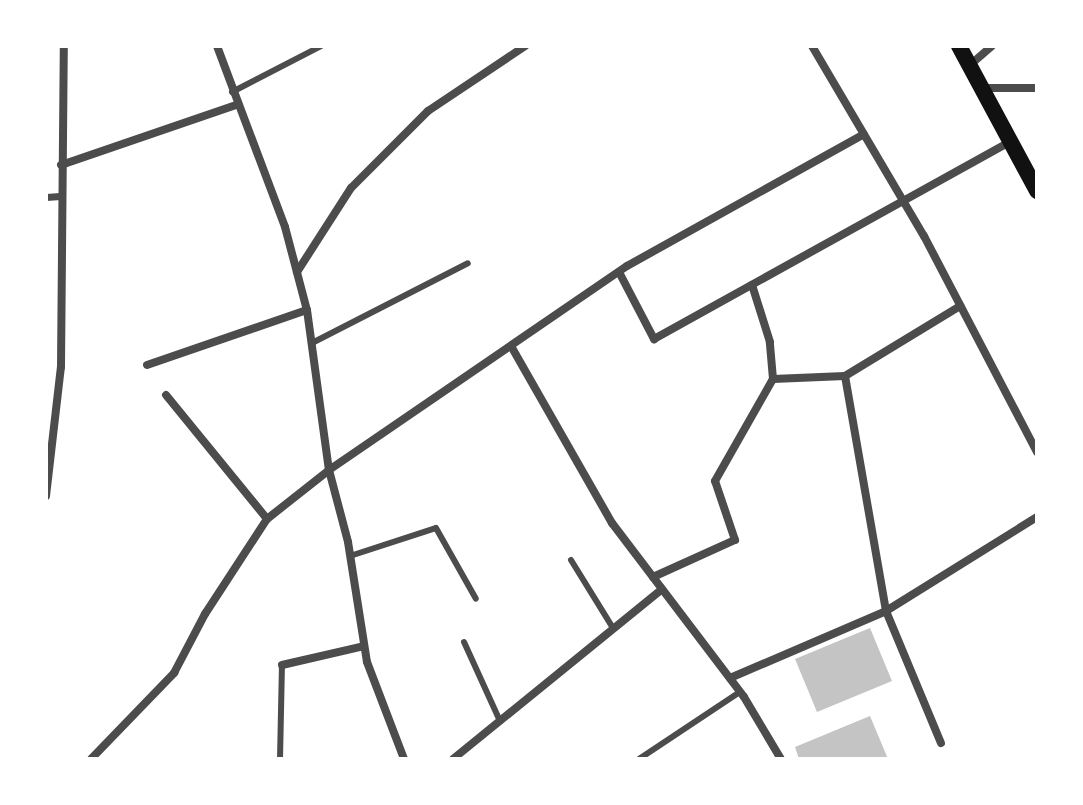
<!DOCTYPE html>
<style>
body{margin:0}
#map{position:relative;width:1083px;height:805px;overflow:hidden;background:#fff;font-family:"Varela Round",sans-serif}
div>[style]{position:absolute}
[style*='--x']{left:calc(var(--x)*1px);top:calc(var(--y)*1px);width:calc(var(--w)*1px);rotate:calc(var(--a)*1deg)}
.building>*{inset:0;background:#c4c4c4}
.service>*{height:6px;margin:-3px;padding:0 3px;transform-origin:3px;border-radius:3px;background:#4c4c4c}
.pedestrian>*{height:7px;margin:-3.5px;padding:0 3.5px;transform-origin:3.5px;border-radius:3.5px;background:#4c4c4c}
.minor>*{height:8px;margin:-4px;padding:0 4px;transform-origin:4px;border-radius:4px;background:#4c4c4c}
.secondary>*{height:16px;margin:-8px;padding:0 8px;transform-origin:8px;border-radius:8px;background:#111}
span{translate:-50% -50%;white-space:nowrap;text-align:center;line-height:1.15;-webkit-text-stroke:6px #fff;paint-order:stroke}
.frame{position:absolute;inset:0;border:48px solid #fff;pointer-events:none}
</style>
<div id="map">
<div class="building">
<div style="clip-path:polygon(870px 628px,892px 681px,817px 712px,795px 659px)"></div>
<div style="clip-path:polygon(870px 716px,888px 759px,799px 759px,795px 747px)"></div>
</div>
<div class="service">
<div style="--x:232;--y:92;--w:100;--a:-27.3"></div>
<div style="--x:312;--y:343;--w:175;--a:-27.1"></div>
<div style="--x:350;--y:556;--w:90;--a:-18"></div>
<div style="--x:436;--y:528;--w:81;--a:60.6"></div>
<div style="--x:571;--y:560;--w:80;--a:58.3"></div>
<div style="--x:464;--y:642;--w:87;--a:65.5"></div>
<div style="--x:280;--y:759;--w:94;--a:-88.8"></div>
<div style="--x:639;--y:759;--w:121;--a:-33.6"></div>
</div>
<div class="pedestrian">
<div style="--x:46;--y:197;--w:14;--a:-4"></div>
</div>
<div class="minor">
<div style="--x:217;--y:46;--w:193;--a:69.4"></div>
<div style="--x:285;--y:227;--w:86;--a:75.2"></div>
<div style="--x:307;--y:310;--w:162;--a:82.2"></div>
<div style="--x:329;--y:470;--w:74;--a:75.2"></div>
<div style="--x:348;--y:542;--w:121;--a:81"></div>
<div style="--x:367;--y:662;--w:104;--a:69.1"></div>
<div style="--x:812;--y:46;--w:221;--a:59.5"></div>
<div style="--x:924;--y:236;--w:244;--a:62.4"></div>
<div style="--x:970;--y:65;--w:29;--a:-41"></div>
<div style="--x:982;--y:88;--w:55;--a:0"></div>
<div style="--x:61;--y:165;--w:185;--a:-18.9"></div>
<div style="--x:297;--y:272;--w:100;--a:-57.3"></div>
<div style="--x:351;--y:188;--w:109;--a:-45"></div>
<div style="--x:428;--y:111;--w:117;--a:-33.8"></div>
<div style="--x:619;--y:272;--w:76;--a:62.4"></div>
<div style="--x:654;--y:339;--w:406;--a:-29"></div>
<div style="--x:511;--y:346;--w:204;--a:60.3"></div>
<div style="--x:612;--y:523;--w:218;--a:52.8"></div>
<div style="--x:744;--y:697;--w:72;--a:59.2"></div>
<div style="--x:147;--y:365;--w:169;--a:-19"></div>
<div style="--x:845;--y:376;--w:239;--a:80.1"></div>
<div style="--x:886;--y:611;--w:143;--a:67.4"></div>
<div style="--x:773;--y:379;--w:72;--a:-2.4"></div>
<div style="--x:845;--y:376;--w:135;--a:-31.3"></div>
<div style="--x:166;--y:395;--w:160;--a:50.8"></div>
<div style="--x:46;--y:496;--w:130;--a:-83.4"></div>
<div style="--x:61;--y:367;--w:321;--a:-89.5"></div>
<div style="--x:653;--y:577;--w:90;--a:-24.3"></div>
<div style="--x:735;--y:540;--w:62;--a:-108.7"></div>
<div style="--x:715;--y:481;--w:117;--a:-60.4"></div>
<div style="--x:773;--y:379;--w:37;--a:-95"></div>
<div style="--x:770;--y:342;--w:60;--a:-107.5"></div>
<div style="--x:282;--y:665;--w:84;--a:-13"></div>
<div style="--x:730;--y:678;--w:170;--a:-23.2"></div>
<div style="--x:886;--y:611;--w:178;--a:-31.9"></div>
<div style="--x:91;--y:759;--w:120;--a:-46"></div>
<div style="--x:174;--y:673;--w:67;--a:-62.3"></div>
<div style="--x:205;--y:614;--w:113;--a:-56.9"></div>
<div style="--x:267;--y:519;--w:79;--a:-38.3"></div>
<div style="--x:329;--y:470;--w:361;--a:-34.4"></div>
<div style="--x:627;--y:266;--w:271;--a:-29.1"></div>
<div style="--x:453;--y:759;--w:269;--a:-39.1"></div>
</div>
<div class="secondary">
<div style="--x:959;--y:46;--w:165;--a:61.7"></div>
</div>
<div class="frame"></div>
</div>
